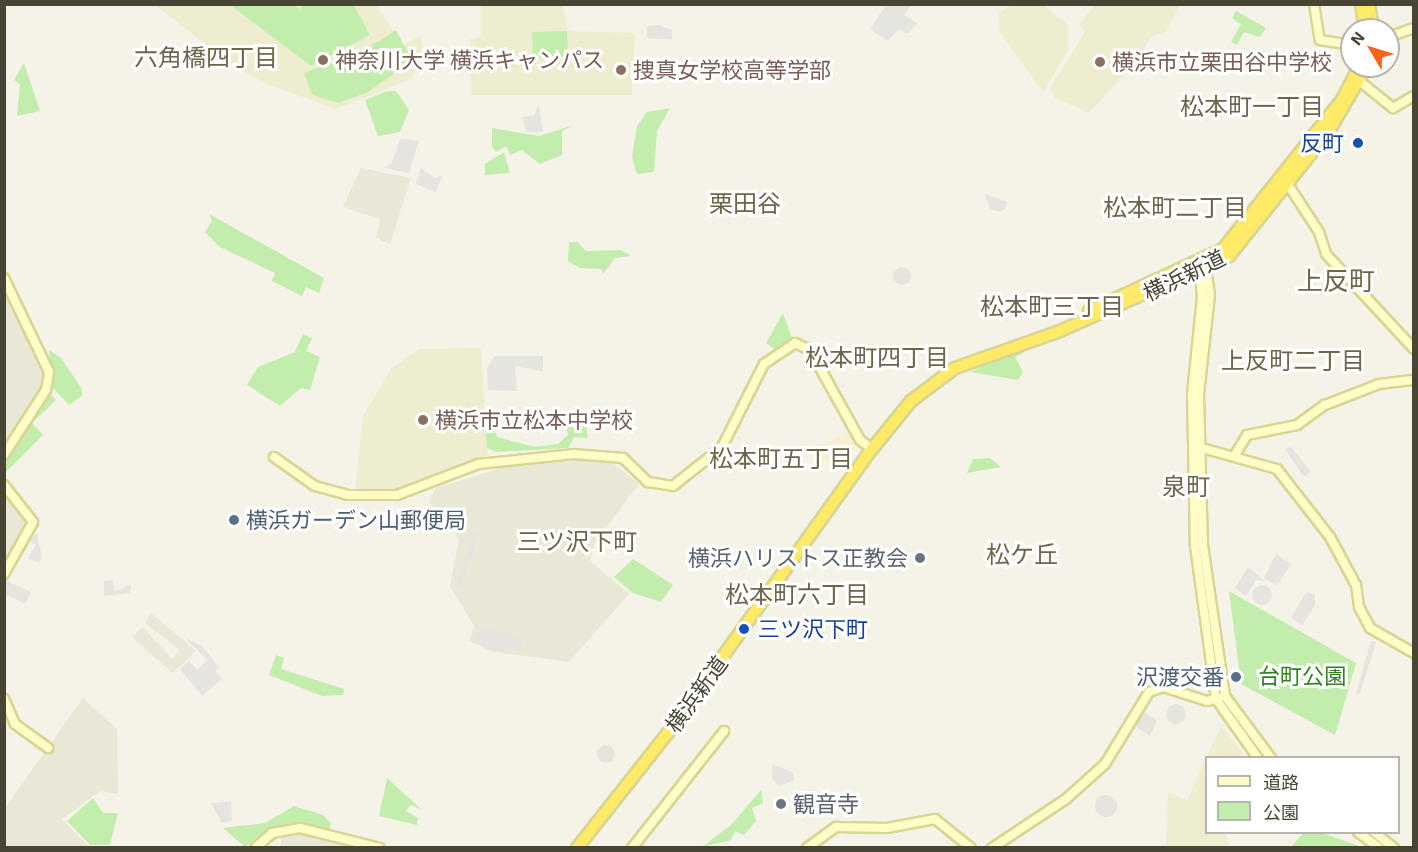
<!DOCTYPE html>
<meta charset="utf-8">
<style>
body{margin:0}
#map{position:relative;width:1418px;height:852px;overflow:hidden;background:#f5f3e7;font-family:"Exo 2","Noto Sans JP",sans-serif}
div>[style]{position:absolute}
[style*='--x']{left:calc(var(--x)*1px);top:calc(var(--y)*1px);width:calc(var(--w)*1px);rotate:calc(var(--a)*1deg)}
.residential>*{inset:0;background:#e9e7d5}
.commercial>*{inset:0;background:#f8f0d1}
.education>*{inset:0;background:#efedd0}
.green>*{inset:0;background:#c3edac}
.parking>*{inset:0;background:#e6e4df}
.round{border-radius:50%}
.roads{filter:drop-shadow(2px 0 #d9d593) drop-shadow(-2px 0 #d9d593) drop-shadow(0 2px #d9d593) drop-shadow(0 -2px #d9d593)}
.secondary>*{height:8px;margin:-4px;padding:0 4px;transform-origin:4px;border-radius:4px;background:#fffdc7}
.highway>*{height:10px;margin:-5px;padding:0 5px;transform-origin:5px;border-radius:5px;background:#ffeb68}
.dots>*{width:16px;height:16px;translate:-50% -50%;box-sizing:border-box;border:3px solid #fff;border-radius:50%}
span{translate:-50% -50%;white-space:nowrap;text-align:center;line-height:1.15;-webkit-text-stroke:6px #fff;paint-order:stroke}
.education-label{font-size:22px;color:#785e54}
.left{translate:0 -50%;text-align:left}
.transit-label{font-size:22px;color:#164399}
.right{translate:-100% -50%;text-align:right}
.street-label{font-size:22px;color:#494535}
.service-label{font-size:22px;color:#4e5e75}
.worship-label{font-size:22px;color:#5b616d}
.park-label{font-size:22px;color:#338023}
.neighbourhood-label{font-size:24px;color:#6c664b}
.quarter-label{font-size:26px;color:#6c664b}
.frame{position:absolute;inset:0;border:6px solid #494535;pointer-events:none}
.legend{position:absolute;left:1205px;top:756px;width:195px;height:78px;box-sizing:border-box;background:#fff;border:2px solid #b6b5ae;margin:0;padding:8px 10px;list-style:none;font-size:18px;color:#494535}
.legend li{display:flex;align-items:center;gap:12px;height:30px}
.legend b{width:30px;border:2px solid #b6b5ae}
.north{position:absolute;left:1340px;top:18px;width:60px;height:60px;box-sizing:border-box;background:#fff;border:2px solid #b6b5ae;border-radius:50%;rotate:308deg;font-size:16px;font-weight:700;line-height:24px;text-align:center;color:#494535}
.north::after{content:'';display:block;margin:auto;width:21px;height:27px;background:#ff6614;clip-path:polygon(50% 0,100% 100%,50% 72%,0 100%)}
</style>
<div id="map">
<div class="residential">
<div style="clip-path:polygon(361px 168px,411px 178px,390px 244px,376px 238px,380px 219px,343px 207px)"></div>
<div style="clip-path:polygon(4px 278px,49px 369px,48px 387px,4px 455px)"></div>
<div style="clip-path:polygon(588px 460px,613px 464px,639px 484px,595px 542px,590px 561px,629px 594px,569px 662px,494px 652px,469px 641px,474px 626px,450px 586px,459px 539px,429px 501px,436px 488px,507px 466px)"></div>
<div style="clip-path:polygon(5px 485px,33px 522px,5px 574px)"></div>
<div style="clip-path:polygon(151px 613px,196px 651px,173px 673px,132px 637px,143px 627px,172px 659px,180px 650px,145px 623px)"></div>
<div style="clip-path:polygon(83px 698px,117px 729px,118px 794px,100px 791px,62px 819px,89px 847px,5px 848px,5px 808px)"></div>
<div style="clip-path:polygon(292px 832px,304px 833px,353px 846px,280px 848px,282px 835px)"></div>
</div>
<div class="commercial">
<div style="clip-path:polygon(850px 432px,856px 447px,839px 471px,817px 455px,823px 444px)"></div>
</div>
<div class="education">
<div style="clip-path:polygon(155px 5px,376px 5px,403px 45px,421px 35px,424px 55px,411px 79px,336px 109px,266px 84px,231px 64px)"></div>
<div style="clip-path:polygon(481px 5px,562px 5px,569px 31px,635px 33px,632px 95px,471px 95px,470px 39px,481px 37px)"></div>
<div style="clip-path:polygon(1010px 5px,1044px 5px,1068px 25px,1068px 50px,1043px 93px,1000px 32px,998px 14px)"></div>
<div style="clip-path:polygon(1095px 5px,1180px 5px,1165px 33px,1152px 36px,1130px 69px,1089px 113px,1055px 98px,1050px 88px,1085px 32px,1079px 24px)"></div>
<div style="clip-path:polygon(481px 348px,488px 457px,396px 490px,355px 490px,363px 416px,391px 369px,419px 349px)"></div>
<div style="clip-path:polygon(1221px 727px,1243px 753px,1239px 757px,1207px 757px)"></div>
<div style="clip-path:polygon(1206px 759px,1206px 832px,1225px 833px,1231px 847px,1166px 847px,1168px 792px,1187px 800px)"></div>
</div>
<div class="green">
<div style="clip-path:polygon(230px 5px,294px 5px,300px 9px,304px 5px,354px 5px,370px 35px,311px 66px)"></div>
<div style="clip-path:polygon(1236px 11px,1266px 28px,1260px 37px,1244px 32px,1237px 45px,1231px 42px,1241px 24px,1232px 18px)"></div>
<div style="clip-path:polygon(396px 30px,412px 61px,368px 92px,339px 103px,312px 95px,304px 73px,368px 48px)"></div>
<div style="clip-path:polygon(567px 31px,568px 56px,533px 58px,532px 32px)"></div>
<div style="clip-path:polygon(24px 63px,40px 111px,17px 116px,20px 84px,14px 80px)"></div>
<div style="clip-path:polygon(387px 91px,396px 91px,409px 110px,400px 132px,378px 136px,365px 100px)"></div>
<div style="clip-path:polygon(670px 108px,657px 131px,654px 172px,637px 174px,632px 157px,637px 126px,647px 112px)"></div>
<div style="clip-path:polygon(574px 125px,562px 131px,562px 155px,540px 164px,522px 150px,510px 155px,507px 146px,496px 152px,492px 146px,492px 128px,539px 136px)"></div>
<div style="clip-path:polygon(504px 152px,510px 173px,485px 175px,485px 164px)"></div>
<div style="clip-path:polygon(209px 214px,324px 278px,319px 293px,306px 287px,302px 296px,272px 281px,275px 273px,220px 247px,205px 232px,212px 221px)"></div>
<div style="clip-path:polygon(569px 242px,577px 242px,586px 251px,621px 250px,631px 256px,615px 258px,603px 274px,602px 269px,580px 268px,568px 261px)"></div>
<div style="clip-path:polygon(783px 313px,793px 341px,777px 351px,766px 343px)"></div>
<div style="clip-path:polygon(303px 334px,312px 338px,306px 351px,320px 357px,310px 390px,301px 388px,280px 406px,247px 385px,258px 367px,295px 352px)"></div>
<div style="clip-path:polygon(1020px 348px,1023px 353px,1015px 357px,1023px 372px,1018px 380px,971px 372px)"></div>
<div style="clip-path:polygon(49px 350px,61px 358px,82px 389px,82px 396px,69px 405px,52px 387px)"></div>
<div style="clip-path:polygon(49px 393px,56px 400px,32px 423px,43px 435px,5px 473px,5px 462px)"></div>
<div style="clip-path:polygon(584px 413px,588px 438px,574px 437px,568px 448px,496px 452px,487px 448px,485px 421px,491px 421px,497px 437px,535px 447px,558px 444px,568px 435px,566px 424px)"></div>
<div style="clip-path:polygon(990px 458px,1001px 467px,967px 473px,973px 459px)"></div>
<div style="clip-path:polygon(633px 559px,673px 585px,661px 602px,633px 593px,614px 577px)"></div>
<div style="clip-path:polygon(1229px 591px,1356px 663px,1335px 735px,1241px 684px)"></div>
<div style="clip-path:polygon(276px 655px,284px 658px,281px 669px,344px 689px,343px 695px,322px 696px,269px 675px)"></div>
<div style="clip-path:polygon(387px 778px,422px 810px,410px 805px,406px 811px,418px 818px,417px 825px,379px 816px)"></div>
<div style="clip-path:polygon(761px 790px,763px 803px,752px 808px,756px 821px,744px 835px,735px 831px,731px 840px,702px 847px,731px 825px)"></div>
<div style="clip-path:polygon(93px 798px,103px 813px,118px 813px,110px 845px,90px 845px,67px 821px)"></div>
<div style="clip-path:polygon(294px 806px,323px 815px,331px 823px,329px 831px,290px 824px,266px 830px,245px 847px,223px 828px,265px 823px)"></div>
<div style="clip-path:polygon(1304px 832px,1322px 833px,1362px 847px,1291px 847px)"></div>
</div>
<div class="parking">
<div style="clip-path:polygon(886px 5px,911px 5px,904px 15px,917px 23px,908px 34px,899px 29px,888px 41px,870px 29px)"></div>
<div style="clip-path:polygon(659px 25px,672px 30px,672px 40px,647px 38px,647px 26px)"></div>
<div class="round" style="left:1190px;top:95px;width:22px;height:22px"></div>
<div style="clip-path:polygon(539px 104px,543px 132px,526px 132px,522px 117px,534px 115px)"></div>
<div style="clip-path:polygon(401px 138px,419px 141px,409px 173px,384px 168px,391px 164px)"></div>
<div style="clip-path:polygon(421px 168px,435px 178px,443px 175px,435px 192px,416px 184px)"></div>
<div style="clip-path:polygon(985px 194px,1007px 202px,1006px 207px,1001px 212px,990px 209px)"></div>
<div class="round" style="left:893px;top:267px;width:18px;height:18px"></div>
<div style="clip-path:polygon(494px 356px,543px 356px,543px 371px,515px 366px,517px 391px,488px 390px,487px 368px)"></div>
<div style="clip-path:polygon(1291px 447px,1311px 472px,1304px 477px,1285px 449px)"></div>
<div style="clip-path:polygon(466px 529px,479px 534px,460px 588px,455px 586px,473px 538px)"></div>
<div style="clip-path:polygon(37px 533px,42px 558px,39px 563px,28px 558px,36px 545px,28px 541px)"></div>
<div style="clip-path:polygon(1276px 554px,1291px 564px,1277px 586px,1264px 578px)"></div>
<div style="clip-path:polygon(1248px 567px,1265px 581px,1256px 580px,1246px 596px,1235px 588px)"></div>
<div style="clip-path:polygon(5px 580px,31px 592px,26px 604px,7px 595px,5px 599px)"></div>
<div style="clip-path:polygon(113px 580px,114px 592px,131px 584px,130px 593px,104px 596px,104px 581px)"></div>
<div class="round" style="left:1252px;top:585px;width:20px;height:20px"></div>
<div style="clip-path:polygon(1307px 591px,1315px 596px,1315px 605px,1302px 625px,1291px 618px)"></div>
<div style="clip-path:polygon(477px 626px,521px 636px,521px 649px,495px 650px,472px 640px)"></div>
<div style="clip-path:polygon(185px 638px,203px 646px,219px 668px,215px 671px,222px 679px,202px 696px,180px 669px,189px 661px,197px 670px,207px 660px)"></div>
<div style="clip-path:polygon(1371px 641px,1376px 642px,1360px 694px,1356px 693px)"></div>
<div class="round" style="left:1166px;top:704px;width:20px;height:20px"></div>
<div style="clip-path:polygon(1141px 711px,1157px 720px,1150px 736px,1135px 726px)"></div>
<div class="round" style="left:597px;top:745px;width:18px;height:18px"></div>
<div style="clip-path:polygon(772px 764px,792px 772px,795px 780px,779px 786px,772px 778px)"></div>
<div class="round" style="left:1095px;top:795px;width:22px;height:22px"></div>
<div style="clip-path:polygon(231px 801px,232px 821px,222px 823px,211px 803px)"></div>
</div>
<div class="roads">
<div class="secondary">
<div style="--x:1314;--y:4;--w:36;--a:81"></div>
<div style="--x:1320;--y:40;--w:32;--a:9"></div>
<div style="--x:1388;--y:37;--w:28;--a:-19"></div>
<div style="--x:1362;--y:83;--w:40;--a:39"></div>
<div style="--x:1393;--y:108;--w:24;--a:-30"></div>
<div style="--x:1287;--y:183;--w:59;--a:56.9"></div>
<div style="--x:1319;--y:232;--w:23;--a:72"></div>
<div style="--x:1326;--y:254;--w:129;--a:47.2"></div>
<div style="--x:1205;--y:263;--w:32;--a:81"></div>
<div style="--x:1210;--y:295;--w:100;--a:96.3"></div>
<div style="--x:1199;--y:394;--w:151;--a:88.5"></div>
<div style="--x:1203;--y:545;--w:153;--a:81.7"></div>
<div style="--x:1225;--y:696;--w:77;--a:53.4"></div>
<div style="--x:1199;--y:264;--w:33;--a:85"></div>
<div style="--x:1202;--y:297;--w:98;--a:95.9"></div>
<div style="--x:1192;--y:394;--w:152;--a:88.9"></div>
<div style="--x:1195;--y:546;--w:154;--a:82.2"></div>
<div style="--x:1216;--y:699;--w:72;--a:54.6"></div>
<div style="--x:4;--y:278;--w:104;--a:64.4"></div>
<div style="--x:49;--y:372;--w:18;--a:99"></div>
<div style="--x:46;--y:390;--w:77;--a:122.9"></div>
<div style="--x:1195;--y:446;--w:85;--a:15.7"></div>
<div style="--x:1277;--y:469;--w:86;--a:52.1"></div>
<div style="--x:1330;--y:537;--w:55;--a:61.6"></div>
<div style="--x:1356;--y:585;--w:22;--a:82"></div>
<div style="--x:1359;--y:607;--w:24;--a:62"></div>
<div style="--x:1370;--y:628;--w:51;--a:29.6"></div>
<div style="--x:1235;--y:455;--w:23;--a:-59"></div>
<div style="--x:1247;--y:435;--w:51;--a:-11.3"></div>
<div style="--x:1297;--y:425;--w:34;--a:-36"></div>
<div style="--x:1325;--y:405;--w:58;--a:-21.3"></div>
<div style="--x:1379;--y:384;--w:35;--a:-7"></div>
<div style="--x:274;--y:457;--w:50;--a:35.3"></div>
<div style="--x:315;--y:486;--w:34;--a:15"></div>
<div style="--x:348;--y:495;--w:49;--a:0"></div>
<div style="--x:397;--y:495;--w:87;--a:-20.9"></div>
<div style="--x:478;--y:464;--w:97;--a:-5.9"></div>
<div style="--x:574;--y:454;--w:49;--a:4.7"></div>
<div style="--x:623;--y:458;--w:35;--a:44"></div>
<div style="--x:648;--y:482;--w:25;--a:9"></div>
<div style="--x:673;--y:486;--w:63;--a:-38.5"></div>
<div style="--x:722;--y:447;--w:93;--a:-63.2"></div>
<div style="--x:764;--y:364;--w:37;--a:-34"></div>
<div style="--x:795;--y:343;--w:17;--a:25"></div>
<div style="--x:810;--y:350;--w:103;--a:60.9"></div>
<div style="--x:860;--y:440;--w:15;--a:37"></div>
<div style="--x:4;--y:485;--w:47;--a:51.9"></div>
<div style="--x:33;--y:522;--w:60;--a:119.1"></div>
<div style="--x:4;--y:699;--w:27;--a:66"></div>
<div style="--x:15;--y:724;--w:41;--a:36"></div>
<div style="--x:1358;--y:832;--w:26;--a:37"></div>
<div style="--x:1374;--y:832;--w:26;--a:39"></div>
<div style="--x:255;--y:848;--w:23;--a:-41"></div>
<div style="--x:272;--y:833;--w:28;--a:-10"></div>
<div style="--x:300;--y:828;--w:82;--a:14"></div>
<div style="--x:632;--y:848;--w:149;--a:-51.8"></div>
<div style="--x:807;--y:848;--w:36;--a:-36"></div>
<div style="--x:836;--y:827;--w:51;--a:1.1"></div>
<div style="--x:887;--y:828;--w:49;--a:-10.6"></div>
<div style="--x:935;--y:819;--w:46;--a:38.9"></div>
<div style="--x:992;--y:848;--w:89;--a:-33.5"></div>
<div style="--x:1066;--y:799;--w:52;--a:-41.9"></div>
<div style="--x:1105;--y:764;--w:84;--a:-58.6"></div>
<div style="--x:1149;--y:692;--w:15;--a:-20"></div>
<div style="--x:1163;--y:687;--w:46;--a:17.7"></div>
<div style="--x:1207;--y:701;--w:12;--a:-14"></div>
</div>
<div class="highway">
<div style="--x:1361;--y:4;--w:26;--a:81"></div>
<div style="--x:1369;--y:4;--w:26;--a:81"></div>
<div style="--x:1089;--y:311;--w:148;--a:-24.8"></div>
<div style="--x:1223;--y:249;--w:191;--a:-51.4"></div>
<div style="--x:1342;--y:100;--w:38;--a:-63"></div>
<div style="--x:577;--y:848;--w:145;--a:-51.7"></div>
<div style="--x:667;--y:734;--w:351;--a:-54.3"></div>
<div style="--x:872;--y:449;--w:62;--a:-50.9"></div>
<div style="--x:911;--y:401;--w:55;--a:-36.9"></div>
<div style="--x:955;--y:368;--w:111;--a:-19.4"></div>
<div style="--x:1060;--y:331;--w:185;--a:-23.9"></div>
<div style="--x:1229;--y:256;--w:160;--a:-51.3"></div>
<div style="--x:1329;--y:131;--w:75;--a:-59.7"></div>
</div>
</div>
<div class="dots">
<div style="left:323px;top:60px;background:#8d6e63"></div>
<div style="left:1100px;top:62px;background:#8d6e63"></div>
<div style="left:621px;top:70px;background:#8d6e63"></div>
<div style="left:1358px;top:143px;background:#1a4fb4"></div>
<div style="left:423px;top:420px;background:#8d6e63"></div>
<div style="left:234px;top:520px;background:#5c6f8a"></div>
<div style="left:920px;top:558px;background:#6b7280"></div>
<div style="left:744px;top:629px;background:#1a4fb4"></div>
<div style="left:1236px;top:677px;background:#5c6f8a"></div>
<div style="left:781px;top:804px;background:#6b7280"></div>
</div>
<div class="education-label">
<span class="left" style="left:335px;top:60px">神奈川大学 横浜キャンパス</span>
<span class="left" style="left:1112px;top:62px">横浜市立栗田谷中学校</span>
<span class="left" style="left:633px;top:70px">捜真女学校高等学部</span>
<span class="left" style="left:435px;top:420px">横浜市立松本中学校</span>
</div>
<div class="transit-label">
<span class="right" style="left:1344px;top:143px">反町</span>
<span class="left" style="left:758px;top:629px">三ツ沢下町</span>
</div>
<div class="street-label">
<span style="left:1184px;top:275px;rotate:-26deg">横浜新道</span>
<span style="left:696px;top:694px;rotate:-54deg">横浜新道</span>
</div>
<div class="service-label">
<span class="left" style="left:246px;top:520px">横浜ガーデン山郵便局</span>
<span class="right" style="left:1224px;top:677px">沢渡交番</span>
</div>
<div class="worship-label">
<span class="right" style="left:908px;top:558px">横浜ハリストス正教会</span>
<span class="left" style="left:793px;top:804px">観音寺</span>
</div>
<div class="park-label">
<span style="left:1302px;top:676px">台町公園</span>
</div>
<div class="neighbourhood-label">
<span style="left:206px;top:57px">六角橋四丁目</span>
<span style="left:1252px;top:106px">松本町一丁目</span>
<span style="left:745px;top:203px">栗田谷</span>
<span style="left:1175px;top:207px">松本町二丁目</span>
<span style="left:1052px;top:306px">松本町三丁目</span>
<span style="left:877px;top:357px">松本町四丁目</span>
<span style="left:1293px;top:360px">上反町二丁目</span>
<span style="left:781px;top:458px">松本町五丁目</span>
<span style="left:1186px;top:486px">泉町</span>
<span style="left:577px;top:541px">三ツ沢下町</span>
<span style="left:1022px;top:554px">松ケ丘</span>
<span style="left:797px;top:594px">松本町六丁目</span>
</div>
<div class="quarter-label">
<span style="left:1336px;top:280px">上反町</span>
</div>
<div class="frame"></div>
<ul class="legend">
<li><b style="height:8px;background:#fffdc7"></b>道路</li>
<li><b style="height:16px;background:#c3edac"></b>公園</li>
</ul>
<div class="north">N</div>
</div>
